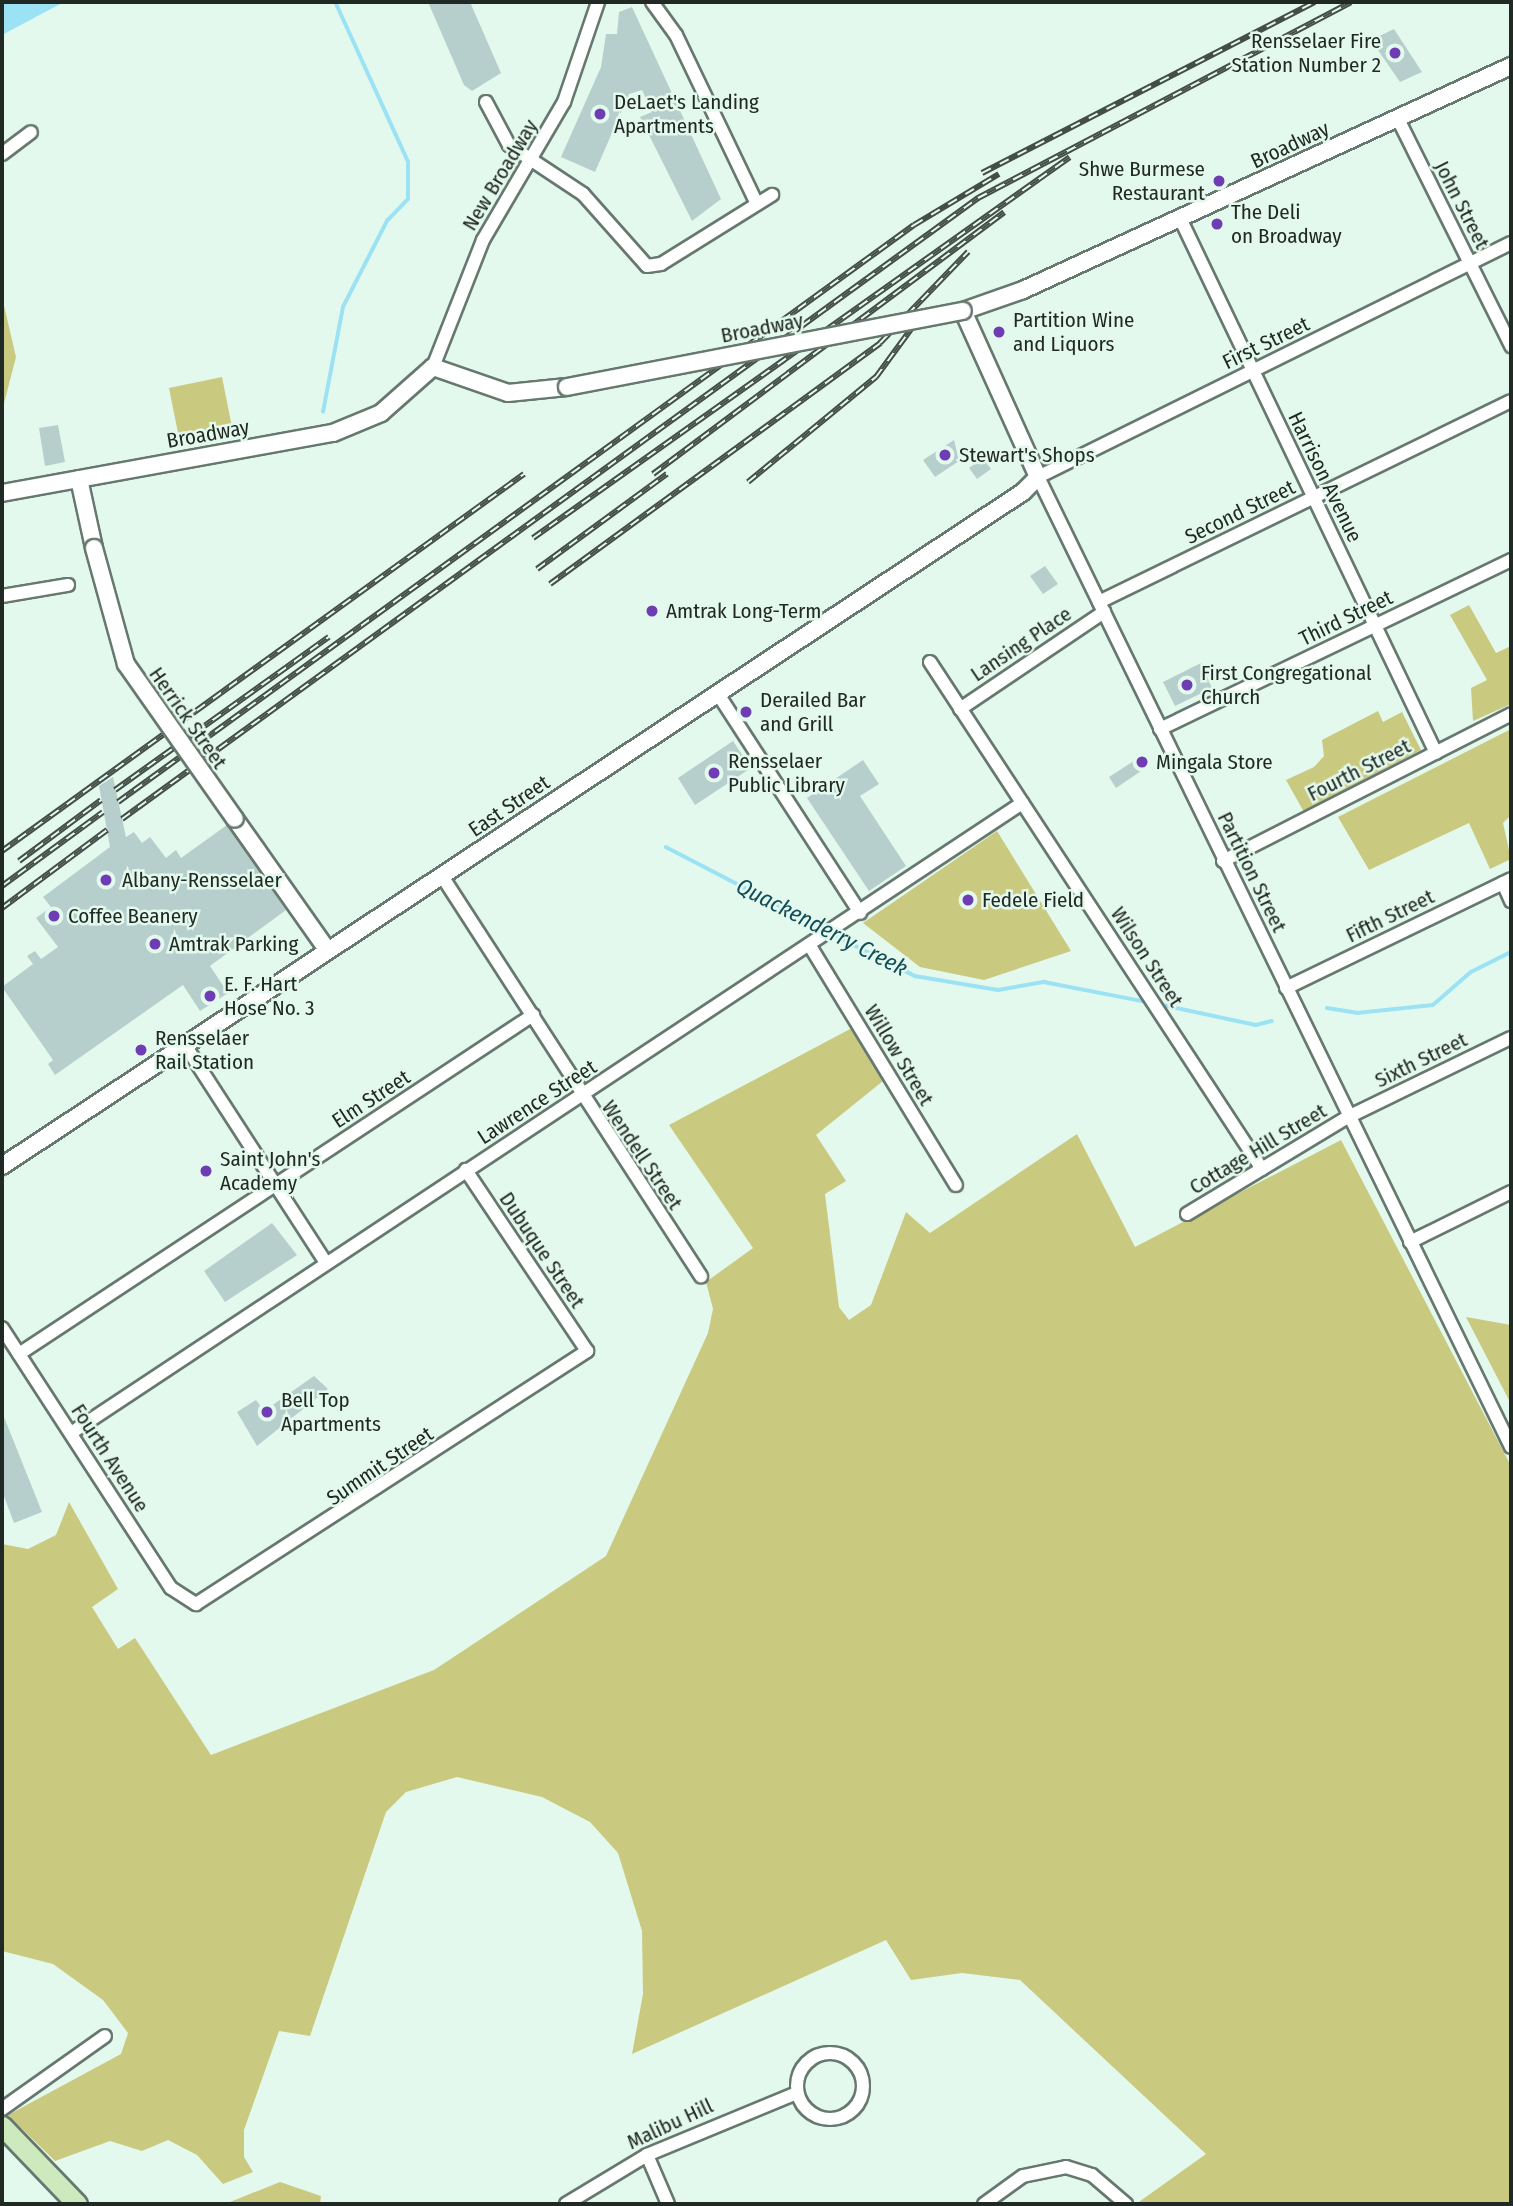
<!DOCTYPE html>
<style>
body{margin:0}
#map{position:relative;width:1513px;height:2206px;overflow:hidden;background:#e4f9ed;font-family:"Fira Sans Condensed",sans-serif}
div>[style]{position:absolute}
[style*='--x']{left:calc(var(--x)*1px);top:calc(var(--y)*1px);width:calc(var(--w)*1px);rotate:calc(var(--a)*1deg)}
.green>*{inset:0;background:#cac980}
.water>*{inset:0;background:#9ce2f5}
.stream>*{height:3.5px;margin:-1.75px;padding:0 1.75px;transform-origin:1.75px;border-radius:1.75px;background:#9ce2f5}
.building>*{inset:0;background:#b6cfcc}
.roads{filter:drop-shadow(2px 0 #66786f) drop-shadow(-2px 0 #66786f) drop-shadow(0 2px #66786f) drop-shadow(0 -2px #66786f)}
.minor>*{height:12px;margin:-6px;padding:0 6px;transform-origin:6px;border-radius:6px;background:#fff}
.minor>.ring{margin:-6px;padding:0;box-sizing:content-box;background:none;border:12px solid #fff;border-radius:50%}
.tertiary>*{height:16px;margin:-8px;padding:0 8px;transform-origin:8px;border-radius:8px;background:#fff}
.primary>*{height:19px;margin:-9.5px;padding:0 9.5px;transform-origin:9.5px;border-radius:9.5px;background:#cde9be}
.rail>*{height:6px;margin-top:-3px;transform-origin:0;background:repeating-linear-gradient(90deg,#e4f9ed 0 10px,#444e48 0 20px);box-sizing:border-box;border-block:2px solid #444e48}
.bridges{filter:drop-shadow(2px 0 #66786f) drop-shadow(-2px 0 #66786f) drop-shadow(0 2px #66786f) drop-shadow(0 -2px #66786f)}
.tertiary-bridge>*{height:16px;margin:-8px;padding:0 8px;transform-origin:8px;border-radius:8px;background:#fff}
.dots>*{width:19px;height:19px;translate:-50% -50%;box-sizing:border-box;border:4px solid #e4f9ed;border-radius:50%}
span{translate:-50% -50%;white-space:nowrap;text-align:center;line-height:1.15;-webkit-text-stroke:5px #e4f9ed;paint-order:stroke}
.poi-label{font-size:21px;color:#212924}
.right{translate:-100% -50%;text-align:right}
.left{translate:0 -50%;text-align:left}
.street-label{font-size:21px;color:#212924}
.water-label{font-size:23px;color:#124d5a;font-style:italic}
.frame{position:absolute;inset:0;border:4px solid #212924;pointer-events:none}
</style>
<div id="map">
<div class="green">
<div style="clip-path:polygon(2px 297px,16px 357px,2px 411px)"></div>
<div style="clip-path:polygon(222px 377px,233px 432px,180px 443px,169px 388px)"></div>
<div style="clip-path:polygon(1469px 605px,1496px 653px,1511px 646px,1511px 704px,1473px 721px,1471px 688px,1487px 680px,1450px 615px)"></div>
<div style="clip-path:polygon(1378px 711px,1383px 722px,1402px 712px,1421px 750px,1304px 812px,1286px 780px,1314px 767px,1324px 756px,1322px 740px)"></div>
<div style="clip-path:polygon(1511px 729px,1511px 815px,1503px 823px,1511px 859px,1490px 869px,1469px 823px,1369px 870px,1338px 817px)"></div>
<div style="clip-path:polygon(997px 831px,1071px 951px,984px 980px,920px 967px,863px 923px)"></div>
<div style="clip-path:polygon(852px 1028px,883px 1081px,816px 1135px,846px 1181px,825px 1194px,839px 1307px,849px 1320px,871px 1305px,906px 1212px,930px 1233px,1077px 1134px,1135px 1247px,1341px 1140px,1511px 1466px,1511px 2204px,1136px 2204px,1206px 2154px,1020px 1980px,962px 1973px,911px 1980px,886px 1940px,632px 2054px,643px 1994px,642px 1931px,618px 1853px,590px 1822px,542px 1797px,457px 1777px,406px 1792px,386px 1812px,310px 2036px,279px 2031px,244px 2130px,244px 2157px,253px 2172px,223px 2184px,197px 2155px,168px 2140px,142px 2151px,110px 2141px,55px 2161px,8px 2115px,121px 2054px,128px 2033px,103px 2000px,53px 1964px,2px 1951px,2px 1544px,28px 1549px,56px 1535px,69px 1502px,118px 1589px,92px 1607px,118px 1649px,135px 1638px,211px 1755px,434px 1670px,606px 1556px,708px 1333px,713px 1309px,706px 1282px,753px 1248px,669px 1125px)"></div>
<div style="clip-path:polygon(1466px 1317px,1511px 1325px,1511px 1404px)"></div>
<div style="clip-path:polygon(280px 2182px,321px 2196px,320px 2204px,225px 2204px)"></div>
</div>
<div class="water">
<div style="clip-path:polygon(2px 2px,64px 2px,2px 35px)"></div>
</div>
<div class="stream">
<div style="--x:323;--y:412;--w:107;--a:-79.2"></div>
<div style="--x:343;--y:307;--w:97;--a:-62.9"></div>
<div style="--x:387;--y:221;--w:30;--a:-46"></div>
<div style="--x:408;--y:199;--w:37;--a:-90"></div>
<div style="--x:408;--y:162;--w:176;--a:-114.5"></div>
<div style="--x:666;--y:847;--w:180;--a:27.4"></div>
<div style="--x:832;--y:934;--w:93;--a:26.8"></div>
<div style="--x:915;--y:976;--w:84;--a:9.6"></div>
<div style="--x:998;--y:990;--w:47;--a:-9.9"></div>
<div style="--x:1044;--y:982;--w:105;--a:11"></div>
<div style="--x:1158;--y:1004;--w:100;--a:12.1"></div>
<div style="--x:1256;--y:1025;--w:16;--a:-14"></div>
<div style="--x:1327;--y:1008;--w:30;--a:9"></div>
<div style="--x:1357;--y:1013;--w:76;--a:-6"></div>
<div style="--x:1433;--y:1005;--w:50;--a:-41"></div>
<div style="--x:1471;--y:972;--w:45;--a:-26.6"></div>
</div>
<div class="building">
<div style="clip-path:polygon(428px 2px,470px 2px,501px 73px,472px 91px,464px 85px)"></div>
<div style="clip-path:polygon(632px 7px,721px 199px,692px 221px,640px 117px,652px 112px,642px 90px,629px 94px,595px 172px,561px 157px,601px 67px,606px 34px,617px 34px,619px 12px)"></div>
<div style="clip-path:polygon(1394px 29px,1422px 72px,1400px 82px,1371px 40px)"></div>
<div style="clip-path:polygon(58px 425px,65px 462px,45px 466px,39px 428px)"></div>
<div style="clip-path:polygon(954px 440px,959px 461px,935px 477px,923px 460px)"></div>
<div style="clip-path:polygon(983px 458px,991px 469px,977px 479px,969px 468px)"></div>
<div style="clip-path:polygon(1045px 566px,1058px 584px,1043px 594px,1030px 576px)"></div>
<div style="clip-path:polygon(1201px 663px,1212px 688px,1175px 706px,1163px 682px)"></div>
<div style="clip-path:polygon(733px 741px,751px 768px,695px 805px,678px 778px)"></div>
<div style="clip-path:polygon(1143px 755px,1150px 765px,1116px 788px,1109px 777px)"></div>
<div style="clip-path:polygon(863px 760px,879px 784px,860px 796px,906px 866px,869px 891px,807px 798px)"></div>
<div style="clip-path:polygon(113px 777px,126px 837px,134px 832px,142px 843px,150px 837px,166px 858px,176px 850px,181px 858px,227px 825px,286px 910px,210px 966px,228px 993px,200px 1011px,183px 985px,55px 1075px,48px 1064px,53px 1060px,2px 987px,33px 964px,27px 956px,35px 951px,41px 959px,58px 947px,36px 918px,51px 907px,43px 897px,110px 847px,99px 786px)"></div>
<div style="clip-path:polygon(272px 1223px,297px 1255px,225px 1302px,204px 1271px)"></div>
<div style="clip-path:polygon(314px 1376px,328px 1389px,257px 1446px,237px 1412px,256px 1400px,264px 1411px)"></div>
<div style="clip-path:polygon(2px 1412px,42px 1512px,14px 1523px,2px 1491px)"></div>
</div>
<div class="roads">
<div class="minor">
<div style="--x:652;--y:2;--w:41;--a:54"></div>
<div style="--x:676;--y:35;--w:187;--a:64.4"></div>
<div style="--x:486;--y:102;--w:49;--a:61.9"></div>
<div style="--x:509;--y:145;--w:89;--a:33.5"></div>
<div style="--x:583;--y:194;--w:96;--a:48.4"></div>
<div style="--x:647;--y:266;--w:14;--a:-8"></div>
<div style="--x:661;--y:264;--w:131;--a:-31.9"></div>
<div style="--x:1398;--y:119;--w:254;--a:63.5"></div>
<div style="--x:2;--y:154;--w:36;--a:-37"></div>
<div style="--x:1180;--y:218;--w:593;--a:64.43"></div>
<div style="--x:1511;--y:243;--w:528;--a:153.68"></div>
<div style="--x:1038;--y:477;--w:1079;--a:64"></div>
<div style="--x:433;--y:367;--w:136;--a:-68.5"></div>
<div style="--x:483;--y:240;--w:160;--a:-59.6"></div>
<div style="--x:564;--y:102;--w:106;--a:-71.2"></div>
<div style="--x:2;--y:596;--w:67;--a:-9.5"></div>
<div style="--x:1099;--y:602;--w:458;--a:-26"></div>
<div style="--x:930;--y:662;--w:606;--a:56.78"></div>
<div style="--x:718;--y:694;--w:261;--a:57"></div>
<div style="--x:960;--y:709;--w:174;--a:-34"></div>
<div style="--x:1160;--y:729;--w:390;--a:-25.7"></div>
<div style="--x:1223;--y:861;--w:323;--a:-27"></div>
<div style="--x:442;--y:876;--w:477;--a:57.1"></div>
<div style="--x:1503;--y:883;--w:20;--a:66"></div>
<div style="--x:810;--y:946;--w:280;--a:58.6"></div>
<div style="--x:1286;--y:988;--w:250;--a:-25.8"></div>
<div style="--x:185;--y:1045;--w:260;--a:57.1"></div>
<div style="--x:1187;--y:1214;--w:188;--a:-31.1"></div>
<div style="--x:1348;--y:1117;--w:181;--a:-25.9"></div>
<div style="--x:1410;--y:1242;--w:113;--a:-26.3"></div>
<div style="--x:2;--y:1328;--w:310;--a:57"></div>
<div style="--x:171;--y:1588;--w:30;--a:33"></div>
<div style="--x:196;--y:1604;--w:466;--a:-32.9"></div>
<div style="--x:587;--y:1351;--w:218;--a:-123.8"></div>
<div style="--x:19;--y:1354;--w:616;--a:-33.41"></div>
<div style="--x:71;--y:1433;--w:1141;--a:-33.52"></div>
<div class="ring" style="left:797px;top:2053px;width:54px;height:54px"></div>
<div style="--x:2;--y:2109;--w:126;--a:-35.3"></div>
<div style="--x:647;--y:2155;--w:53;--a:66.8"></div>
<div style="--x:566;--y:2204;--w:95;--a:-31.2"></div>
<div style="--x:647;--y:2155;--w:162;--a:-22.5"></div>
<div style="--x:984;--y:2204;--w:48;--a:-35.7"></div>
<div style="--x:1023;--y:2176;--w:44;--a:-11.8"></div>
<div style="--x:1066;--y:2167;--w:27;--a:17"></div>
<div style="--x:1092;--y:2175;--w:45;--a:40.5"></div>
</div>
<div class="tertiary">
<div style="--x:79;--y:479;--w:71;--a:77.7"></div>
<div style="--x:2;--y:493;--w:336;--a:-10.3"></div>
<div style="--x:333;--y:433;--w:52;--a:-22.6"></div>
<div style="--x:381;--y:413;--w:69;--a:-41.5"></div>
<div style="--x:433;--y:367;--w:79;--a:19.1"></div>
<div style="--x:508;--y:393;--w:59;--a:-5.8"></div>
<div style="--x:235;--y:819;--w:161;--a:54.8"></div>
<div style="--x:2;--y:1166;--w:1223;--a:-33.43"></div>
<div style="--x:1023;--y:492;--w:21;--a:-45"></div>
<div style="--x:1038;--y:477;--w:182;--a:-114.3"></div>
<div style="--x:963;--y:311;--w:64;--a:-19.3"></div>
<div style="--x:1023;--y:290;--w:537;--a:-24.66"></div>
</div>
<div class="primary">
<div style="--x:2;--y:2126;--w:108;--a:46.1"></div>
</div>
</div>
<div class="rail">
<div style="--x:982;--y:173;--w:374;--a:-27.2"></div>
<div style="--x:653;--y:474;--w:438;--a:-36.7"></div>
<div style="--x:748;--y:482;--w:166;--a:-39.4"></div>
<div style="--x:876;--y:377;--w:83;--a:-53.8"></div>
<div style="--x:533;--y:538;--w:658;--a:-35.36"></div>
<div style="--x:537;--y:569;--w:161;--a:-36.2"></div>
<div style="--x:550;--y:584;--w:409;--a:-36.1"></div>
<div style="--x:880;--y:343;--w:127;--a:-46"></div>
<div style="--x:115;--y:790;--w:263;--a:-35.6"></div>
<div style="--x:118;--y:802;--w:983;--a:-35.94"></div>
<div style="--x:914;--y:225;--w:99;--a:-31"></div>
<div style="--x:122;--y:819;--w:1058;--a:-35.96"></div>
<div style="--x:978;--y:198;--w:421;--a:-27.7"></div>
<div style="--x:2;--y:851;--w:644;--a:-35.84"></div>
<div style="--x:19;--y:861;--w:102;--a:-36.6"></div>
<div style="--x:2;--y:886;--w:125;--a:-36.2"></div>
<div style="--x:2;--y:908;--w:131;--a:-36.6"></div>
</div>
<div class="bridges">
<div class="tertiary-bridge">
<div style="--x:567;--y:387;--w:403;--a:-10.9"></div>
<div style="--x:94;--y:548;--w:120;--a:74.6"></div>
<div style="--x:126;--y:664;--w:189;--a:54.9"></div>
</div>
</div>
<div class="dots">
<div style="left:1395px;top:53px;background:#6e3db4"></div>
<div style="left:600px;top:114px;background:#6e3db4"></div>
<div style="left:1219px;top:181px;background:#6e3db4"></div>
<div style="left:1217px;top:224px;background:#6e3db4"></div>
<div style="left:999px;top:332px;background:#6e3db4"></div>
<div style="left:945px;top:455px;background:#6e3db4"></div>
<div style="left:652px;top:611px;background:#6e3db4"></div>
<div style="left:1187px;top:685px;background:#6e3db4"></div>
<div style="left:746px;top:712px;background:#6e3db4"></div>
<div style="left:1142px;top:762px;background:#6e3db4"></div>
<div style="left:714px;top:773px;background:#6e3db4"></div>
<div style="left:106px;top:880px;background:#6e3db4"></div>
<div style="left:968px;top:900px;background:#6e3db4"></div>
<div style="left:54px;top:916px;background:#6e3db4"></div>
<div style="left:155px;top:944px;background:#6e3db4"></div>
<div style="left:210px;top:996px;background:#6e3db4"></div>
<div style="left:141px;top:1050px;background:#6e3db4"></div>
<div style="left:206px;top:1171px;background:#6e3db4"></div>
<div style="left:267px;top:1412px;background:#6e3db4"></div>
</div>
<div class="poi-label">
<span class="right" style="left:1381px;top:53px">Rensselaer Fire<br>Station Number 2</span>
<span class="left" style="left:614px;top:114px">DeLaet's Landing<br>Apartments</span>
<span class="right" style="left:1205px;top:181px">Shwe Burmese<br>Restaurant</span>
<span class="left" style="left:1231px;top:224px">The Deli<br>on Broadway</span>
<span class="left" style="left:1013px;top:332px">Partition Wine<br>and Liquors</span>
<span class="left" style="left:959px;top:455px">Stewart's Shops</span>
<span class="left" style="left:666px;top:611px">Amtrak Long-Term</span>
<span class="left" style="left:1201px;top:685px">First Congregational<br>Church</span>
<span class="left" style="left:760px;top:712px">Derailed Bar<br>and Grill</span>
<span class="left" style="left:728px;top:773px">Rensselaer<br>Public Library</span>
<span class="left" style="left:1156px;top:762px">Mingala Store</span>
<span class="left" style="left:122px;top:880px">Albany-Rensselaer</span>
<span class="left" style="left:982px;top:900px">Fedele Field</span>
<span class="left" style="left:68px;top:916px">Coffee Beanery</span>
<span class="left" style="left:169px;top:944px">Amtrak Parking</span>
<span class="left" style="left:224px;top:996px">E. F. Hart<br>Hose No. 3</span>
<span class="left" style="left:155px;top:1050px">Rensselaer<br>Rail Station</span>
<span class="left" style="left:220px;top:1171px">Saint John's<br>Academy</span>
<span class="left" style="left:281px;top:1412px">Bell Top<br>Apartments</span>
</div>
<div class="street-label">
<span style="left:1290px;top:145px;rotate:-25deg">Broadway</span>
<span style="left:500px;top:175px;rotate:-59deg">New Broadway</span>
<span style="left:1462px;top:205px;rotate:63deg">John Street</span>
<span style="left:762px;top:328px;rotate:-11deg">Broadway</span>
<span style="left:1266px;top:343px;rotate:-26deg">First Street</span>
<span style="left:208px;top:434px;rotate:-10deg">Broadway</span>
<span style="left:1325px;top:477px;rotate:64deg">Harrison Avenue</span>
<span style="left:1240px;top:512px;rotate:-26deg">Second Street</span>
<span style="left:1346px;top:618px;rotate:-26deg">Third Street</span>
<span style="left:1021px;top:644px;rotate:-34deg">Lansing Place</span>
<span style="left:188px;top:718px;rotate:55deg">Herrick Street</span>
<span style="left:1359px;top:770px;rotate:-27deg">Fourth Street</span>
<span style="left:509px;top:806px;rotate:-34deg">East Street</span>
<span style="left:1252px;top:872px;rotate:64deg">Partition Street</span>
<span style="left:1390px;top:916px;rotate:-26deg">Fifth Street</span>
<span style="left:1147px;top:957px;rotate:57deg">Wilson Street</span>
<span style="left:899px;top:1055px;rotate:59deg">Willow Street</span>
<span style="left:1421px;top:1060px;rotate:-26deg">Sixth Street</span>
<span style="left:371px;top:1099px;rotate:-33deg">Elm Street</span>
<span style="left:537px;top:1102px;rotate:-33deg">Lawrence Street</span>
<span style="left:1258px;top:1149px;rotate:-31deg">Cottage Hill Street</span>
<span style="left:642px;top:1155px;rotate:56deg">Wendell Street</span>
<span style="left:542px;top:1250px;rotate:56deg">Dubuque Street</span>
<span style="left:110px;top:1458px;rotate:57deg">Fourth Avenue</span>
<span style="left:380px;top:1466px;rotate:-34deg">Summit Street</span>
<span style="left:670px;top:2124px;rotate:-25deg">Malibu Hill</span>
</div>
<div class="water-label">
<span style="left:822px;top:927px;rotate:27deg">Quackenderry Creek</span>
</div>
<div class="frame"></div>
</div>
